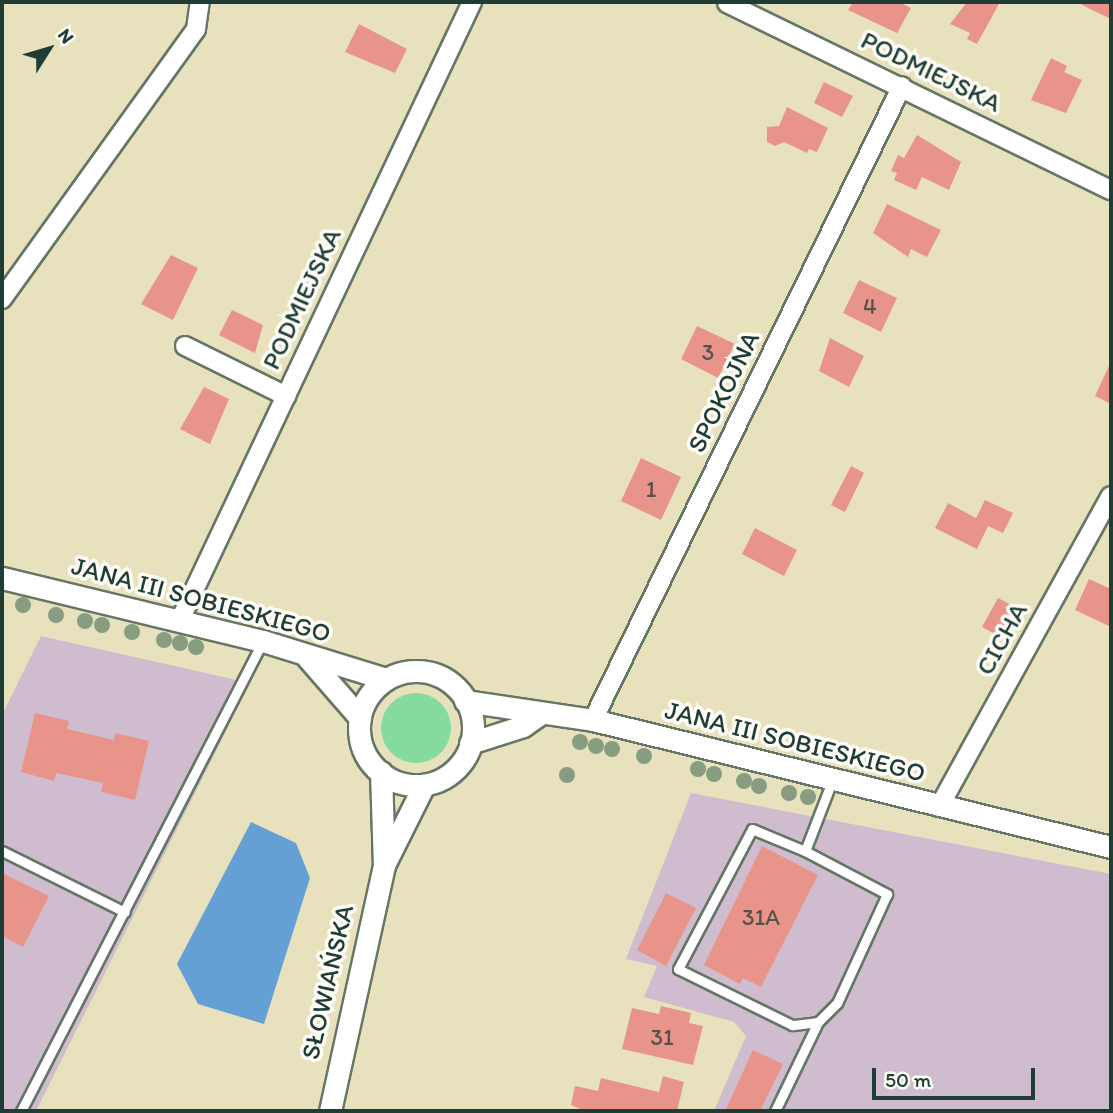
<!DOCTYPE html>
<meta charset="utf-8">
<style>
body{margin:0}
#map{position:relative;width:1113px;height:1113px;overflow:hidden;background:#e8e1bd;font-family:Itim,sans-serif}
div>[style]{position:absolute}
[style*='--x']{left:calc(var(--x)*1px);top:calc(var(--y)*1px);width:calc(var(--w)*1px);rotate:calc(var(--a)*1deg)}
.industrial>*{inset:0;background:#cfbdcf}
.green>*{inset:0;background:#85db9e}
.round{border-radius:50%}
.water>*{inset:0;background:#64a0d4}
.building>*{inset:0;background:#e9948b}
.roads{filter:drop-shadow(2px 0 #657664) drop-shadow(-2px 0 #657664) drop-shadow(0 2px #657664) drop-shadow(0 -2px #657664)}
.service>*{height:9px;margin:-4.5px;padding:0 4.5px;transform-origin:4.5px;border-radius:4.5px;background:#fff}
.minor>*{height:18px;margin:-9px;padding:0 9px;transform-origin:9px;border-radius:9px;background:#fff}
.tertiary>*{height:21px;margin:-10.5px;padding:0 10.5px;transform-origin:10.5px;border-radius:10.5px;background:#fff}
.tertiary>.ring{margin:-10.5px;padding:0;box-sizing:content-box;background:none;border:21px solid #fff;border-radius:50%}
.trees>*{width:16px;height:16px;margin:-8px;border-radius:50%;background:#879c80}
span{translate:-50% -50%;white-space:nowrap;text-align:center;line-height:1.15;-webkit-text-stroke:7px #fdfcf7;paint-order:stroke}
.number-label{font-size:23px;color:#52534a}
.number-label span{-webkit-text-stroke-width:0}
.street-label{font-size:26px;color:#1f3d34}
.frame{position:absolute;inset:0;border:4px solid #1f3d34;pointer-events:none}
.north{position:absolute;left:14px;top:14px;width:70px;height:70px;-webkit-text-stroke:5px #fdfcf7;paint-order:stroke;rotate:53deg;font-size:19px;font-weight:700;line-height:28px;text-align:center;color:#1f3d34}
.north::after{content:'';display:block;margin:auto;width:24px;height:32px;background:#1f3d34;clip-path:polygon(50% 0,100% 100%,50% 72%,0 100%)}
.scale{position:absolute;left:872px;top:1068px;width:163px;height:32px;box-sizing:border-box;border:4px solid #1f3d34;border-top:0;padding-left:9px;font-size:21px;line-height:24px;white-space:nowrap;color:#1f3d34;-webkit-text-stroke:5px #fdfcf7;paint-order:stroke}
</style>
<div id="map">
<div class="industrial">
<div style="clip-path:polygon(41px 636px,250px 683px,36px 1111px,2px 1111px,2px 715px)"></div>
<div style="clip-path:polygon(691px 793px,1111px 874px,1111px 1111px,714px 1111px,746px 1036px,734px 1022px,644px 997px,657px 966px,626px 959px)"></div>
</div>
<div class="green">
<div class="round" style="left:381px;top:693px;width:70px;height:70px"></div>
</div>
<div class="water">
<div style="clip-path:polygon(251px 822px,296px 843px,310px 878px,264px 1024px,198px 1004px,177px 964px)"></div>
</div>
<div class="building">
<div style="clip-path:polygon(853px 2px,899px 2px,911px 8px,897px 33px,848px 10px)"></div>
<div style="clip-path:polygon(967px 2px,1000px 2px,977px 44px,967px 39px,970px 33px,950px 24px)"></div>
<div style="clip-path:polygon(1077px 2px,1111px 2px,1111px 19px,1090px 9px)"></div>
<div style="clip-path:polygon(359px 24px,407px 49px,395px 73px,345px 52px)"></div>
<div style="clip-path:polygon(1051px 58px,1067px 66px,1064px 72px,1082px 80px,1066px 113px,1031px 100px)"></div>
<div style="clip-path:polygon(824px 82px,853px 96px,842px 117px,814px 103px)"></div>
<div style="clip-path:polygon(787px 107px,828px 128px,817px 152px,809px 149px,807px 153px,784px 142px,775px 146px,767px 142px,767px 127px,779px 126px)"></div>
<div style="clip-path:polygon(917px 135px,961px 162px,949px 190px,922px 177px,916px 190px,894px 180px,897px 173px,891px 171px,898px 155px,904px 158px)"></div>
<div style="clip-path:polygon(887px 204px,941px 230px,927px 257px,911px 249px,908px 257px,873px 233px)"></div>
<div style="clip-path:polygon(171px 255px,198px 268px,173px 320px,141px 304px)"></div>
<div style="clip-path:polygon(859px 280px,897px 298px,881px 332px,843px 313px)"></div>
<div style="clip-path:polygon(232px 310px,263px 325px,255px 353px,219px 335px)"></div>
<div style="clip-path:polygon(697px 326px,735px 344px,718px 378px,681px 359px)"></div>
<div style="clip-path:polygon(830px 338px,864px 356px,849px 387px,819px 371px)"></div>
<div style="clip-path:polygon(1109px 366px,1111px 367px,1111px 404px,1095px 396px)"></div>
<div style="clip-path:polygon(204px 387px,229px 399px,210px 444px,180px 429px)"></div>
<div style="clip-path:polygon(641px 458px,681px 477px,661px 520px,621px 501px)"></div>
<div style="clip-path:polygon(851px 466px,864px 473px,845px 512px,831px 505px)"></div>
<div style="clip-path:polygon(985px 500px,1013px 513px,1003px 533px,988px 526px,977px 549px,935px 528px,948px 503px,976px 518px)"></div>
<div style="clip-path:polygon(755px 528px,797px 550px,784px 576px,742px 554px)"></div>
<div style="clip-path:polygon(1089px 579px,1111px 589px,1111px 627px,1075px 610px)"></div>
<div style="clip-path:polygon(998px 598px,1017px 608px,1001px 637px,982px 627px)"></div>
<div style="clip-path:polygon(35px 713px,69px 721px,67px 729px,114px 740px,115px 733px,149px 741px,135px 800px,101px 792px,103px 783px,56px 773px,54px 781px,21px 772px)"></div>
<div style="clip-path:polygon(762px 846px,818px 875px,761px 987px,743px 978px,740px 984px,704px 965px)"></div>
<div style="clip-path:polygon(2px 873px,49px 896px,23px 947px,2px 936px)"></div>
<div style="clip-path:polygon(666px 893px,696px 908px,666px 966px,637px 950px)"></div>
<div style="clip-path:polygon(661px 1006px,691px 1013px,689px 1023px,703px 1026px,693px 1065px,622px 1049px,632px 1008px,659px 1014px)"></div>
<div style="clip-path:polygon(753px 1050px,783px 1064px,760px 1111px,725px 1111px)"></div>
<div style="clip-path:polygon(663px 1076px,684px 1082px,677px 1111px,585px 1111px,571px 1105px,575px 1086px,598px 1091px,601px 1078px,659px 1092px)"></div>
</div>
<div class="roads">
<div class="service">
<div style="--x:2;--y:851;--w:137;--a:26.4"></div>
<div style="--x:805;--y:851;--w:93;--a:27.7"></div>
<div style="--x:887;--y:894;--w:120;--a:114.6"></div>
<div style="--x:837;--y:1003;--w:27;--a:135"></div>
<div style="--x:818;--y:1022;--w:26;--a:173"></div>
<div style="--x:792;--y:1025;--w:127;--a:-153.8"></div>
<div style="--x:678;--y:969;--w:158;--a:-62.1"></div>
<div style="--x:752;--y:829;--w:57;--a:22.5"></div>
<div style="--x:805;--y:851;--w:75;--a:-68.9"></div>
<div style="--x:21;--y:1111;--w:529;--a:-62.76"></div>
<div style="--x:775;--y:1111;--w:99;--a:-64.2"></div>
</div>
<div class="minor">
<div style="--x:727;--y:3;--w:427;--a:26"></div>
<div style="--x:2;--y:299;--w:332;--a:-54.3"></div>
<div style="--x:196;--y:29;--w:27;--a:-82"></div>
<div style="--x:185;--y:346;--w:113;--a:26.3"></div>
<div style="--x:180;--y:620;--w:684;--a:-64.71"></div>
<div style="--x:593;--y:720;--w:705;--a:-64.02"></div>
<div style="--x:939;--y:807;--w:355;--a:-61.1"></div>
</div>
<div class="tertiary">
<div style="--x:2;--y:578;--w:268;--a:13.6"></div>
<div style="--x:263;--y:641;--w:129;--a:17.2"></div>
<div style="--x:307;--y:657;--w:81;--a:49"></div>
<div class="ring" style="left:359px;top:671px;width:93px;height:93px"></div>
<div style="--x:465;--y:701;--w:129;--a:8.4"></div>
<div style="--x:593;--y:720;--w:533;--a:13.78"></div>
<div style="--x:470;--y:743;--w:56;--a:-17.8"></div>
<div style="--x:523;--y:726;--w:21;--a:-35"></div>
<div style="--x:381;--y:772;--w:93;--a:88.2"></div>
<div style="--x:330;--y:1111;--w:252;--a:-77.6"></div>
<div style="--x:384;--y:865;--w:89;--a:-63.4"></div>
</div>
</div>
<div class="trees">
<div style="left:23px;top:605px"></div>
<div style="left:56px;top:615px"></div>
<div style="left:85px;top:621px"></div>
<div style="left:102px;top:625px"></div>
<div style="left:132px;top:632px"></div>
<div style="left:164px;top:640px"></div>
<div style="left:180px;top:643px"></div>
<div style="left:196px;top:647px"></div>
<div style="left:580px;top:742px"></div>
<div style="left:596px;top:746px"></div>
<div style="left:612px;top:749px"></div>
<div style="left:644px;top:756px"></div>
<div style="left:698px;top:769px"></div>
<div style="left:714px;top:774px"></div>
<div style="left:567px;top:775px"></div>
<div style="left:744px;top:781px"></div>
<div style="left:759px;top:786px"></div>
<div style="left:789px;top:793px"></div>
<div style="left:808px;top:797px"></div>
</div>
<div class="number-label">
<span style="left:870px;top:306px">4</span>
<span style="left:708px;top:352px">3</span>
<span style="left:651px;top:489px">1</span>
<span style="left:761px;top:917px">31A</span>
<span style="left:662px;top:1037px">31</span>
</div>
<div class="street-label">
<span style="left:931px;top:72px;rotate:26deg">PODMIEJSKA</span>
<span style="left:302px;top:299px;rotate:-65deg">PODMIEJSKA</span>
<span style="left:724px;top:392px;rotate:-64deg">SPOKOJNA</span>
<span style="left:201px;top:600px;rotate:15deg">JANA III SOBIESKIEGO</span>
<span style="left:1002px;top:639px;rotate:-61deg">CICHA</span>
<span style="left:795px;top:742px;rotate:14deg">JANA III SOBIESKIEGO</span>
<span style="left:328px;top:982px;rotate:-77deg">SŁOWIAŃSKA</span>
</div>
<div class="frame"></div>
<div class="north">N</div>
<div class="scale">50 m</div>
</div>
